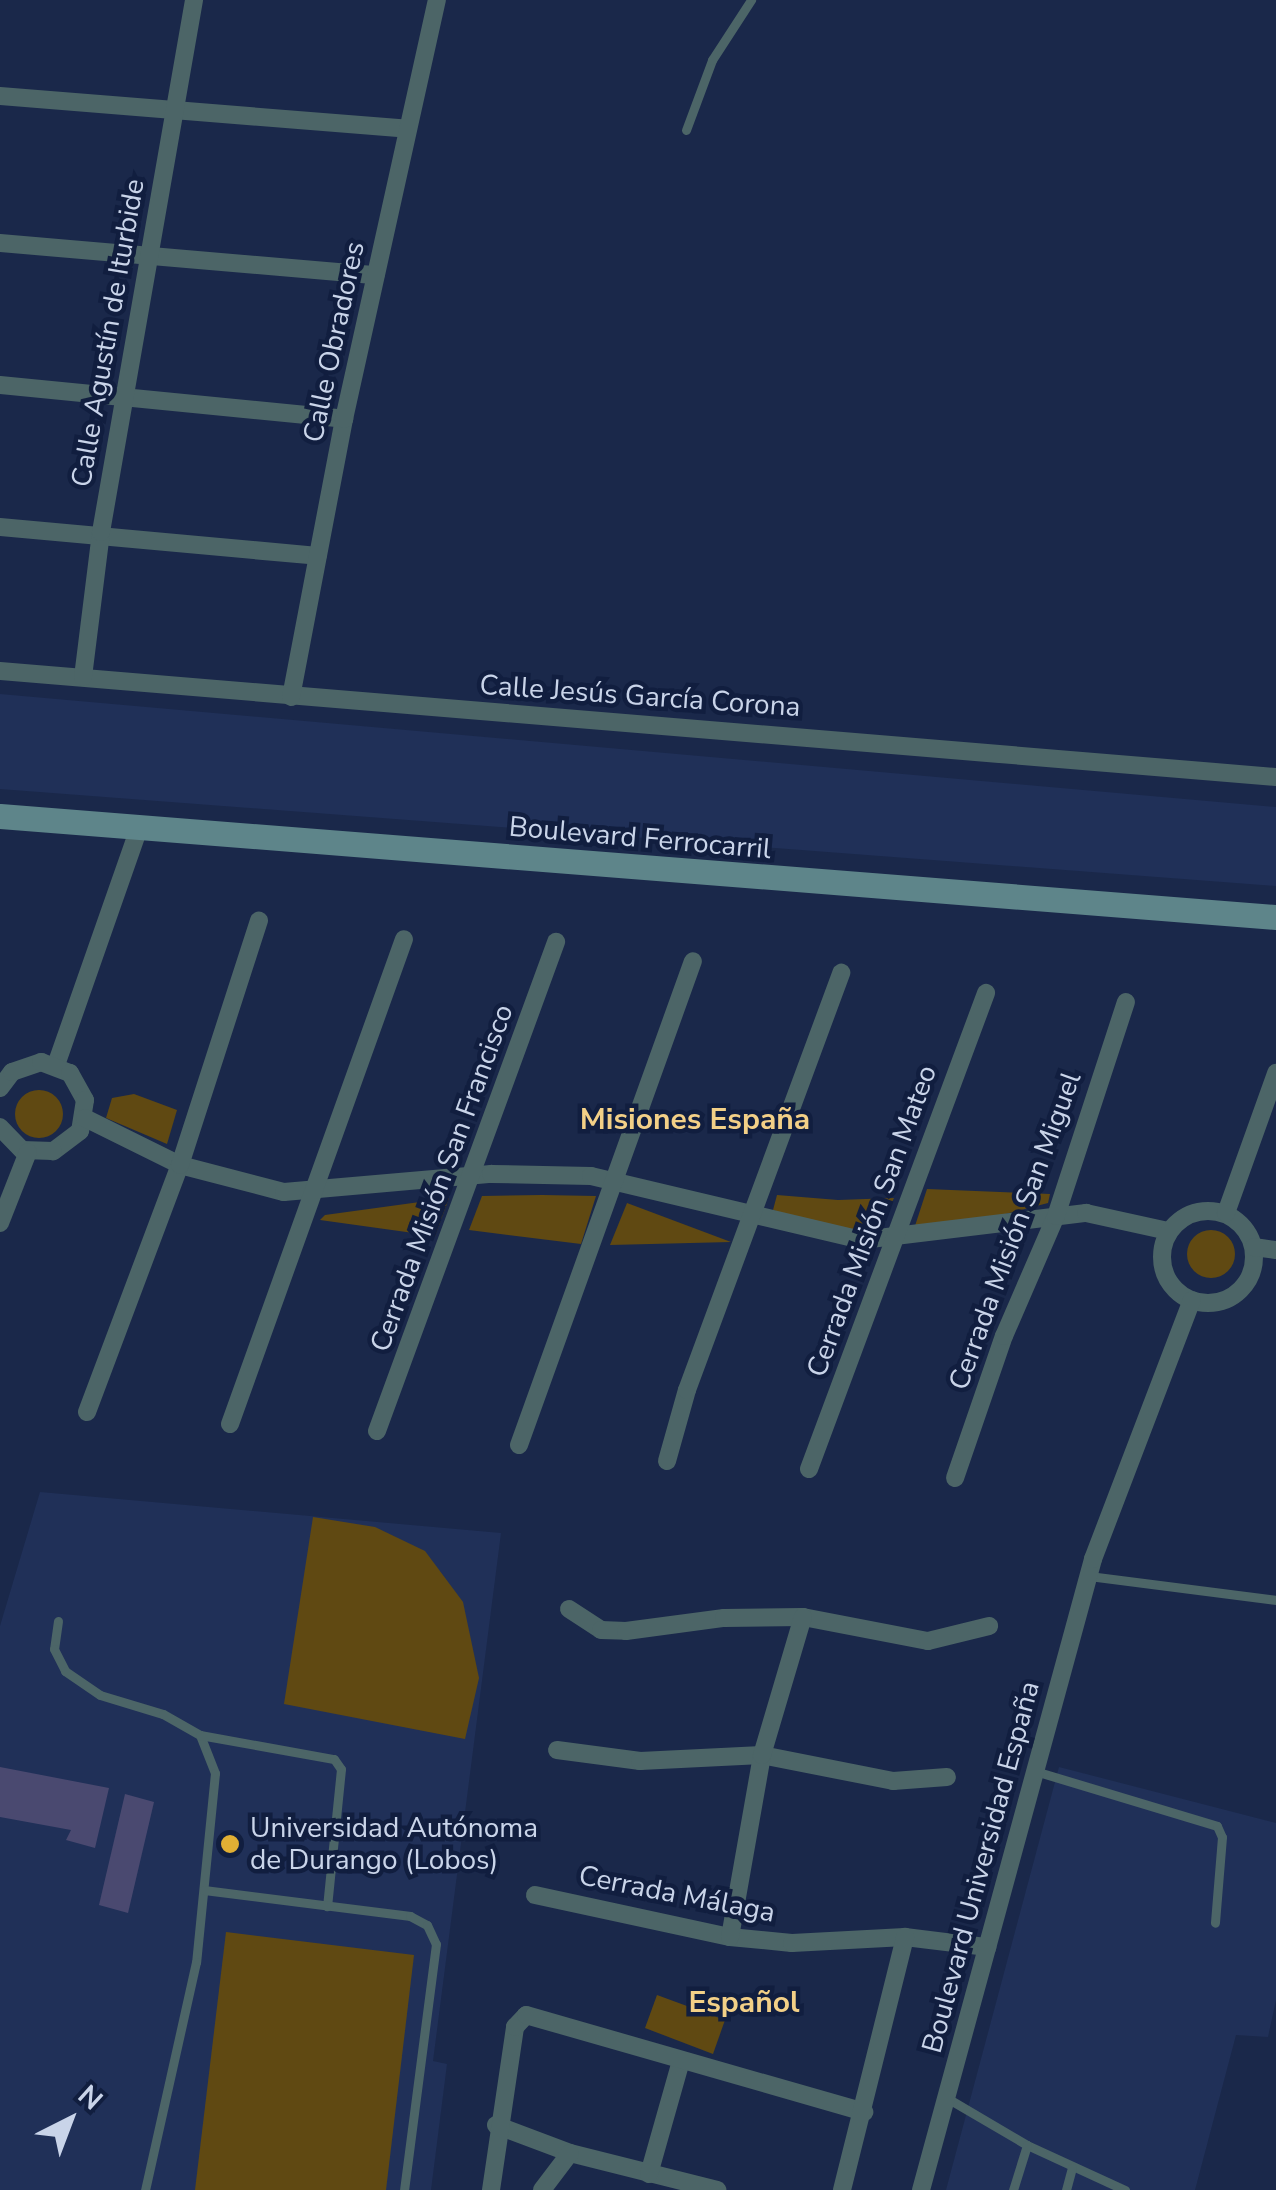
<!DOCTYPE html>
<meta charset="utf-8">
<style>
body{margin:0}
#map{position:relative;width:1276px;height:2190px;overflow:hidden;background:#1a284a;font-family:"Nunito Sans",sans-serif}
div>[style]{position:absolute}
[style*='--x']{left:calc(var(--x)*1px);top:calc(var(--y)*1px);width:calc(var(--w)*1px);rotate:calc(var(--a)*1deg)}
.built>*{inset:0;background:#203058}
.green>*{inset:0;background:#604912}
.round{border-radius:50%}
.building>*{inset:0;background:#4a4970}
.service>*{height:9px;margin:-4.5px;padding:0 4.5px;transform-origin:4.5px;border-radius:4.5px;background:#4c6567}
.minor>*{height:18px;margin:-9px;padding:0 9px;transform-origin:9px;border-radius:9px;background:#4c6567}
.minor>.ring{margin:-9px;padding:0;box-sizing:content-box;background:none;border:18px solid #4c6567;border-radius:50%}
.secondary>*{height:25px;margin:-12.5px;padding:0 12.5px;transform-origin:12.5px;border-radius:12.5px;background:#5e858a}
.dots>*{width:28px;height:28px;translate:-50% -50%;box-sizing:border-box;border:5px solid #111e3f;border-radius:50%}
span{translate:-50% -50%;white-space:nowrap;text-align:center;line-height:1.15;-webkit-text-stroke:9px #111e3f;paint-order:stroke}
.street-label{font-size:28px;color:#c9d4e9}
.poi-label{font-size:28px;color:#c9d4e9}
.left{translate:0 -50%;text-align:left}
.neighbourhood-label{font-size:30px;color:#f3d087;font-weight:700}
.north{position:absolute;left:20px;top:2070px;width:100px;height:100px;-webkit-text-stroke:8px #111e3f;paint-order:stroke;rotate:42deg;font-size:28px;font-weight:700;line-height:40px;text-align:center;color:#c9d4e9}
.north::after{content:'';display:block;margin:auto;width:35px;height:45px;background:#c9d4e9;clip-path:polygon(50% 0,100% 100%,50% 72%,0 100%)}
</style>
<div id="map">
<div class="built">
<div style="clip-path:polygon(0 694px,1276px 807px,1276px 886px,0 789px)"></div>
<div style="clip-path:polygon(40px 1492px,501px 1533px,433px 2061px,447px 2064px,431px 2190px,0 2190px,0 1626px)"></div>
<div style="clip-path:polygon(1059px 1767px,1276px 1823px,1276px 2000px,1268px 2037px,1236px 2035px,1195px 2190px,946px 2190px)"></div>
</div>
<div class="green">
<div class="round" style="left:15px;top:1090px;width:48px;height:48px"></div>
<div style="clip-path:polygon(134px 1094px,177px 1110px,167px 1144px,106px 1118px,112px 1098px)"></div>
<div style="clip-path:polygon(927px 1189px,1050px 1194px,1048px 1203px,978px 1221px,914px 1229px)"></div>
<div style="clip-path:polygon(777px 1195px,838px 1200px,894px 1198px,878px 1232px,828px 1228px,773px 1210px)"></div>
<div style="clip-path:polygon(482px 1196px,542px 1195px,596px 1196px,581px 1244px,469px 1230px)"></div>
<div style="clip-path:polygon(449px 1198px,435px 1236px,320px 1220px,325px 1215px)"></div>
<div style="clip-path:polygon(627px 1203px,731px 1242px,610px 1245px)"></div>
<div class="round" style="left:1187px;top:1230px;width:48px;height:48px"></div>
<div style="clip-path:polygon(313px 1517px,375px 1527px,425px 1551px,463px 1602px,479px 1678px,465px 1739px,284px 1704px)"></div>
<div style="clip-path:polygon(226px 1932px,414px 1955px,386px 2190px,195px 2190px)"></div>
<div style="clip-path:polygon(657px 1995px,725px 2020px,713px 2054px,645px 2028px)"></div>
</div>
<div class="building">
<div style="clip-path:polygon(0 1767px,109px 1788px,95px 1848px,66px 1840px,71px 1830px,0 1817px)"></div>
<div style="clip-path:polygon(125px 1794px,154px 1802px,128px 1913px,99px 1905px)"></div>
</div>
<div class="service">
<div style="--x:686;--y:130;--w:75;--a:-69.6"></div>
<div style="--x:712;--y:60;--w:72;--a:-57"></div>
<div style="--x:1089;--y:1576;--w:189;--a:7.3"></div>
<div style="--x:58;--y:1621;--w:28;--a:98"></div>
<div style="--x:54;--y:1649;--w:25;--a:63"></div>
<div style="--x:65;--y:1671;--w:42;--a:34.4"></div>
<div style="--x:100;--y:1695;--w:66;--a:16.8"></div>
<div style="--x:163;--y:1714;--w:43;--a:29.6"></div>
<div style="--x:200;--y:1735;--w:41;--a:68.5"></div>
<div style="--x:215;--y:1773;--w:190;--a:95.7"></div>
<div style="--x:196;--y:1962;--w:234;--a:102.6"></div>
<div style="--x:200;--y:1735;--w:136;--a:10.2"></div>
<div style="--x:334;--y:1759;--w:12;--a:55"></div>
<div style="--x:341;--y:1769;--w:138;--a:95.8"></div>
<div style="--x:1035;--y:1771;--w:190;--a:16.8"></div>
<div style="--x:1217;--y:1826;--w:12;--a:66"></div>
<div style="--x:1222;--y:1837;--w:86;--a:94.7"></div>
<div style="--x:204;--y:1890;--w:208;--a:7.2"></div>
<div style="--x:410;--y:1916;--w:19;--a:28"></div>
<div style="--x:427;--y:1925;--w:21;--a:65"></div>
<div style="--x:436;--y:1944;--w:248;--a:97.4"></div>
<div style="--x:947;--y:2098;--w:93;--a:30.4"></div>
<div style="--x:1027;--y:2145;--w:108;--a:24.7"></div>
<div style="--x:1013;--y:2190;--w:47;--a:-72.7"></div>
<div style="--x:1066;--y:2190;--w:23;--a:-75"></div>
</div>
<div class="minor">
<div style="--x:0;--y:96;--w:409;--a:4.6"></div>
<div style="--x:0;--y:243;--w:377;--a:4.9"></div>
<div style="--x:0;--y:385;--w:346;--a:5.6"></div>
<div style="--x:0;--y:527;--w:319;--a:5.2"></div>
<div style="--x:0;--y:671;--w:1280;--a:4.75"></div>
<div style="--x:83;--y:677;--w:146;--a:-82.9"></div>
<div style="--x:101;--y:532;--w:540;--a:-80.08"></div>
<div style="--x:291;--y:697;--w:283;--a:-79.2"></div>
<div style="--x:344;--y:419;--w:429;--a:-77.5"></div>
<div style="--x:56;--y:1065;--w:251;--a:-70.7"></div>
<div style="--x:0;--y:1088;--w:20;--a:-53"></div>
<div style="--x:12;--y:1072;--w:31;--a:-19"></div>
<div style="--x:41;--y:1062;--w:31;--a:21"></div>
<div style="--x:70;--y:1073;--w:31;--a:61"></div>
<div style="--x:85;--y:1100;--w:31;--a:99"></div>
<div style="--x:80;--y:1131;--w:34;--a:143"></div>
<div style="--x:53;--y:1151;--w:31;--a:-178"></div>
<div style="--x:22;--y:1150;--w:32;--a:-134"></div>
<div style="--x:85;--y:1118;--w:106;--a:26.3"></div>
<div style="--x:180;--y:1165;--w:107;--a:14.6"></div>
<div style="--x:284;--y:1192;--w:208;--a:-5"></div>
<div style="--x:491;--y:1174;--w:100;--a:1.1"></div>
<div style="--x:591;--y:1176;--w:278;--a:13.3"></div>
<div style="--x:862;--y:1240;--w:226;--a:-6.9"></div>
<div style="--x:1086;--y:1213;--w:84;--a:12.4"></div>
<div class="ring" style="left:1162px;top:1211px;width:74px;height:74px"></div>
<div style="--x:1226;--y:1213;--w:149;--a:-70.3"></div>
<div style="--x:0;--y:1223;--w:76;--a:-68.5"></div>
<div style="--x:1254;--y:1247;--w:22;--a:8"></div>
<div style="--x:87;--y:1412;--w:264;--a:-69.4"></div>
<div style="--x:180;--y:1165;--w:257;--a:-72.1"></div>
<div style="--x:230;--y:1424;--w:515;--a:-70.26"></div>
<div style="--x:377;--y:1431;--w:521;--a:-69.89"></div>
<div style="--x:519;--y:1445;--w:514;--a:-70.23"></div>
<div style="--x:667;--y:1461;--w:74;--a:-74.3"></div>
<div style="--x:687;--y:1390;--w:445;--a:-69.7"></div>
<div style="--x:809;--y:1469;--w:508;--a:-69.6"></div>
<div style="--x:955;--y:1478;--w:150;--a:-71"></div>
<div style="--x:1004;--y:1336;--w:131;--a:-66.6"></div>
<div style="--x:1056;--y:1216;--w:225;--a:-71.9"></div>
<div style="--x:569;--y:1609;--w:38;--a:33"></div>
<div style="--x:601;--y:1630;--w:25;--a:2"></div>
<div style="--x:626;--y:1631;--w:99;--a:-7.6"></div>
<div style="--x:724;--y:1618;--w:79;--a:-0.7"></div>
<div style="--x:803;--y:1617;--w:127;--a:10.9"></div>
<div style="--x:928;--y:1641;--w:63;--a:-13.8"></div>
<div style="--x:557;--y:1750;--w:84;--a:7.5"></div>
<div style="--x:640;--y:1761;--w:122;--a:-2.8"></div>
<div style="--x:762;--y:1755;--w:134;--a:11.2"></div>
<div style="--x:893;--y:1781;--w:54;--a:-4.2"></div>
<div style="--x:535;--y:1895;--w:199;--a:12.2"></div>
<div style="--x:730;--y:1937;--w:62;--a:5.5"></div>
<div style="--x:792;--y:1943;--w:113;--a:-3"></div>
<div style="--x:905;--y:1937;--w:83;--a:7"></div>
<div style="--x:730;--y:1937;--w:185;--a:-80"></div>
<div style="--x:762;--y:1755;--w:144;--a:-73.5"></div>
<div style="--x:496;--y:2125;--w:79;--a:20.7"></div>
<div style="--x:570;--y:2153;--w:152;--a:14.1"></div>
<div style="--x:649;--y:2174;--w:117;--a:-74.2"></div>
<div style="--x:491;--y:2190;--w:165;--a:-81.6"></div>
<div style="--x:515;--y:2027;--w:16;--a:-47"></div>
<div style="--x:526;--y:2015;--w:352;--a:16"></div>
<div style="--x:542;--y:2190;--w:46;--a:-52.9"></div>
<div style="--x:842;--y:2190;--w:261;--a:-76"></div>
<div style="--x:921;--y:2190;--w:654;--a:-74.75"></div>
<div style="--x:1093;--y:1559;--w:277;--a:-69.1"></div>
</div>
<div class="secondary">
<div style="--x:0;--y:816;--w:1280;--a:4.53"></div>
</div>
<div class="dots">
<div style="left:230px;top:1844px;background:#e1af34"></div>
</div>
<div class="street-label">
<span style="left:108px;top:333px;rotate:-80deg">Calle Agustín de Iturbide</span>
<span style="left:334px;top:342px;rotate:-78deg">Calle Obradores</span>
<span style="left:640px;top:696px;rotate:4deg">Calle Jesús García Corona</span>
<span style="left:640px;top:838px;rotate:5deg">Boulevard Ferrocarril</span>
<span style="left:442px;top:1178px;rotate:-70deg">Cerrada Misión San Francisco</span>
<span style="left:872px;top:1221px;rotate:-70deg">Cerrada Misión San Mateo</span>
<span style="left:1015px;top:1231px;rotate:-70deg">Cerrada Misión San Miguel</span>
<span style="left:981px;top:1867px;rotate:-75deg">Boulevard Universidad España</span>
<span style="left:677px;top:1894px;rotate:11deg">Cerrada Málaga</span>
</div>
<div class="poi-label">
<span class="left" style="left:250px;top:1844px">Universidad Autónoma<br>de Durango (Lobos)</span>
</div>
<div class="neighbourhood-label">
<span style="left:695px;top:1120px">Misiones España</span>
<span style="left:744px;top:2003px">Español</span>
</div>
<div class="north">N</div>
</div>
